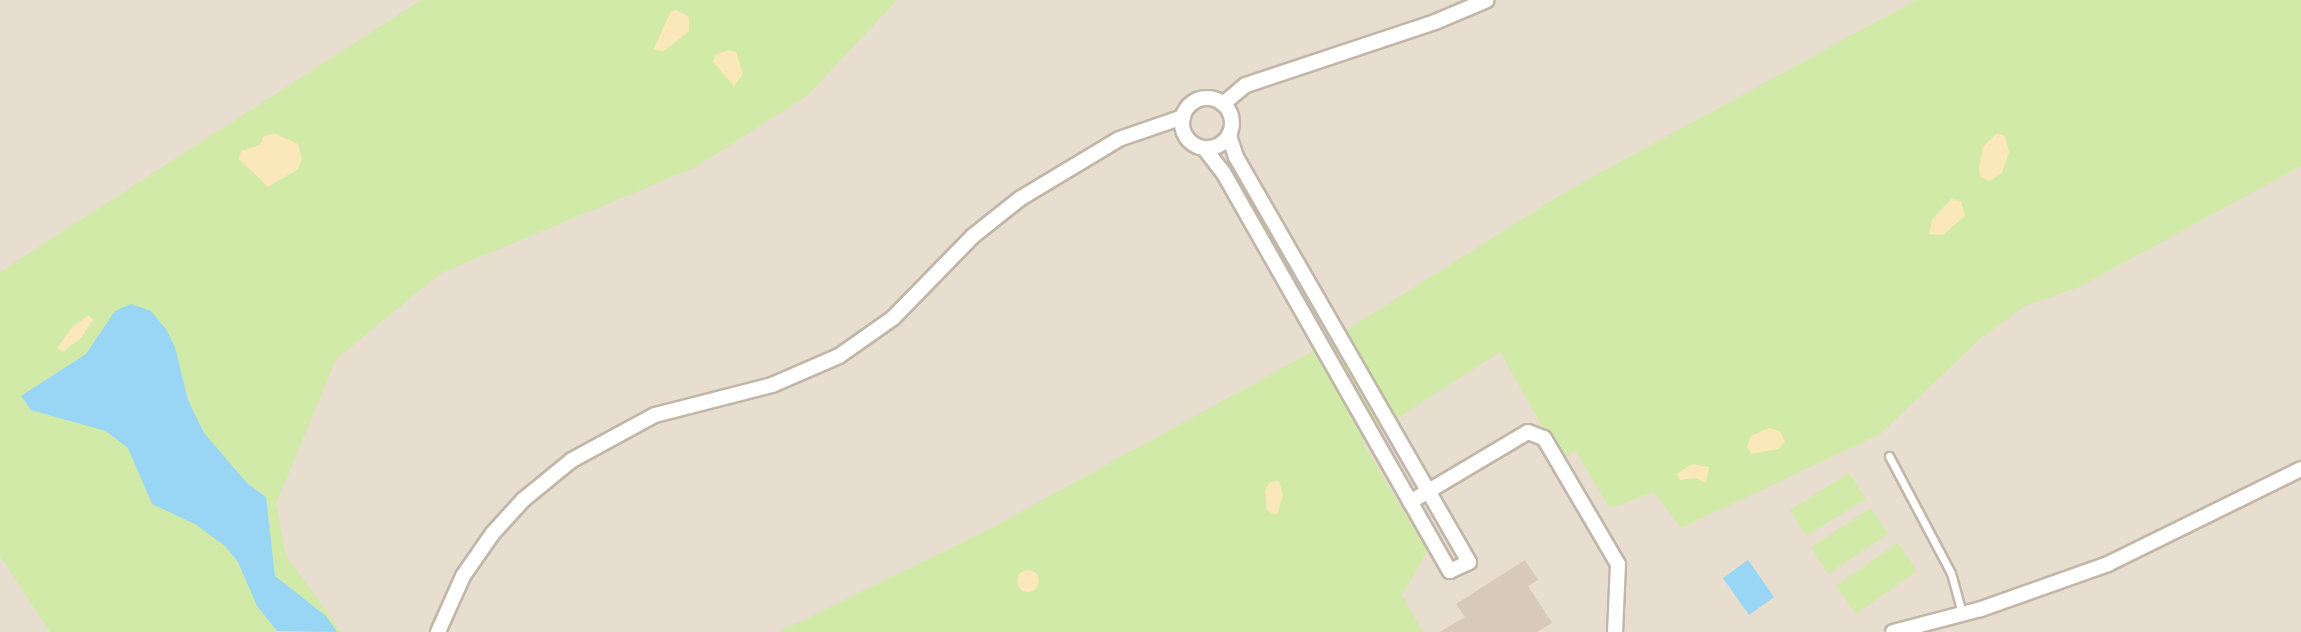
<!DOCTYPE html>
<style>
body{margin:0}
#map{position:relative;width:2301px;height:632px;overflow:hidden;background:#f2ece2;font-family:"Golos Text",sans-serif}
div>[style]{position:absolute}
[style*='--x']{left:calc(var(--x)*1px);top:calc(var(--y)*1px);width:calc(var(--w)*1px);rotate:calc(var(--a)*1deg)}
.residential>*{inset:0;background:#e7ded0}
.green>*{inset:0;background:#d1eaa7}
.sand>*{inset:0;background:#fbe8ba}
.round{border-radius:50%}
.water>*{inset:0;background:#99d6f5}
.building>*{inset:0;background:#d8caba}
.roads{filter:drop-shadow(2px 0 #c1b6a7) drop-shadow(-2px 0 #c1b6a7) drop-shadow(0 2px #c1b6a7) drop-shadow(0 -2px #c1b6a7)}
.service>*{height:7px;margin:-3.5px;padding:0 3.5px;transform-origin:3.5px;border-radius:3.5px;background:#fff}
.minor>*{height:14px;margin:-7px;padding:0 7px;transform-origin:7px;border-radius:7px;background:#fff}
.minor>.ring{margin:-7px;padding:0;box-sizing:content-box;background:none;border:14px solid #fff;border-radius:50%}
span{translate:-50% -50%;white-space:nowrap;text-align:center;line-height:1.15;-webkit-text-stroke:5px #fff;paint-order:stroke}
</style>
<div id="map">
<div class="residential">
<div style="clip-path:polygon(0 0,2301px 0,2301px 632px,0 632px)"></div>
</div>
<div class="green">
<div style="clip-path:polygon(421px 0,897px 0,807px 96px,694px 168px,441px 273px,336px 359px,276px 504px,286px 555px,341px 632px,50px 632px,0 556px,0 272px)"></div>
<div style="clip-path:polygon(1916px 0,2301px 0,2301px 166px,2079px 287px,2025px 306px,1981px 338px,1880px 434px,1681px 528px,1654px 492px,1610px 508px,1575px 450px,1562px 461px,1500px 352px,1362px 441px,1427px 551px,1402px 595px,1423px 632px,779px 632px,993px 527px,1310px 353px,1567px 191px)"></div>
<div style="clip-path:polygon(1849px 473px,1866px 499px,1806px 536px,1790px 510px)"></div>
<div style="clip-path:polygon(1871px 508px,1888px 534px,1828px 574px,1811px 547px)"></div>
<div style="clip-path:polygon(1898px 543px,1917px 571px,1856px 614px,1836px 586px)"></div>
</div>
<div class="sand">
<div style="clip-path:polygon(676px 10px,689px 17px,689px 31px,664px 51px,653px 50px,671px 11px)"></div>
<div style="clip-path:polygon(729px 50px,736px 52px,743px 74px,734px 86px,713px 62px,715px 55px)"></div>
<div style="clip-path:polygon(274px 133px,298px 144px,302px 159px,298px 169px,268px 187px,239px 159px,241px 151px,260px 145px,263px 137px)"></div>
<div style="clip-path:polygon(1997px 133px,2005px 136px,2009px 152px,2002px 173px,1990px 181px,1980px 177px,1979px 168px,1983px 147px)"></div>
<div style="clip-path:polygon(1951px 199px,1961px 201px,1965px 216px,1943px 235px,1929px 234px,1932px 220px)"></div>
<div style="clip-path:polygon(89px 315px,93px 320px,81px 338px,63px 352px,57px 348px,72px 327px)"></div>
<div style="clip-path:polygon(1769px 428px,1780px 431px,1785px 442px,1778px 449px,1751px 454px,1747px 447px,1751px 436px)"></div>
<div style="clip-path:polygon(1693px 464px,1709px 467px,1706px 483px,1696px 478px,1680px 480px,1676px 474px)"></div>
<div style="clip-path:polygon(1279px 481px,1283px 495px,1277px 515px,1267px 511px,1265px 490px,1270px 482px)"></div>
<div class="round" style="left:1017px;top:570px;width:22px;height:22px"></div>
</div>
<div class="water">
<div style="clip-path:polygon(131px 304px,151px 311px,166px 329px,175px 347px,188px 400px,204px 433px,247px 483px,266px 497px,275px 576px,326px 616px,337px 632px,277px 631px,257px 606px,238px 562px,225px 546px,195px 524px,152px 504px,128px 448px,106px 431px,31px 410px,21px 396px,86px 354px,115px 311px)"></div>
<div style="clip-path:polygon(1748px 560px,1774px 597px,1749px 615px,1723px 578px)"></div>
</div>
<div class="building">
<div style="clip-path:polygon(1525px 560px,1538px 580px,1528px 586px,1552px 623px,1537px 632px,1440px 632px,1465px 617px,1456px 604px)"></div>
</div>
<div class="roads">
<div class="service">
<div style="--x:1889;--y:456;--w:132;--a:62.1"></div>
<div style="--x:1951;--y:573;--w:41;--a:74.6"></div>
</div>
<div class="minor">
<div class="ring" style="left:1182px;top:98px;width:36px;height:36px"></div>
<div style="--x:1223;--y:104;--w:30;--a:-40"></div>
<div style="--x:1246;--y:85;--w:199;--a:-18.4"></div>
<div style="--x:1435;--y:22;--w:56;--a:-22.9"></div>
<div style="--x:1204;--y:148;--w:31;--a:52"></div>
<div style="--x:1223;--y:172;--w:459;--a:60.4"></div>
<div style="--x:1450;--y:571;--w:21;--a:-25"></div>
<div style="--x:1469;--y:562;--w:467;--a:-119.9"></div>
<div style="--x:1236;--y:157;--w:23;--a:-108"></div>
<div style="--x:1410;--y:502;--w:137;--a:-30.7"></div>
<div style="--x:1528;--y:432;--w:17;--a:21"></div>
<div style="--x:1544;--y:438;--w:146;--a:59.6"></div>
<div style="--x:1618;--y:564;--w:68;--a:92.5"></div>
<div style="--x:438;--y:632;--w:61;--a:-65.9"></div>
<div style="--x:463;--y:576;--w:52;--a:-55.1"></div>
<div style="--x:493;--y:533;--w:45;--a:-47.7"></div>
<div style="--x:523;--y:500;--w:63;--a:-39.2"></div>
<div style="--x:572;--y:460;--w:94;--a:-28.5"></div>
<div style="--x:655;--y:415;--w:121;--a:-14.4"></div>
<div style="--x:772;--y:385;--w:73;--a:-23.4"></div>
<div style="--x:839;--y:356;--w:66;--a:-35.1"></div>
<div style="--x:893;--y:318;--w:115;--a:-45.7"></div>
<div style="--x:973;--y:236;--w:61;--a:-38.4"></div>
<div style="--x:1021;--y:198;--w:114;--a:-31"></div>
<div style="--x:1119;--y:139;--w:68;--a:-19"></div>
<div style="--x:1893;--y:632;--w:91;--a:-14.6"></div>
<div style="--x:1981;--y:609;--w:135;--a:-19.5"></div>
<div style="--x:2108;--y:564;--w:215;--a:-26.2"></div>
</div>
</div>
</div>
